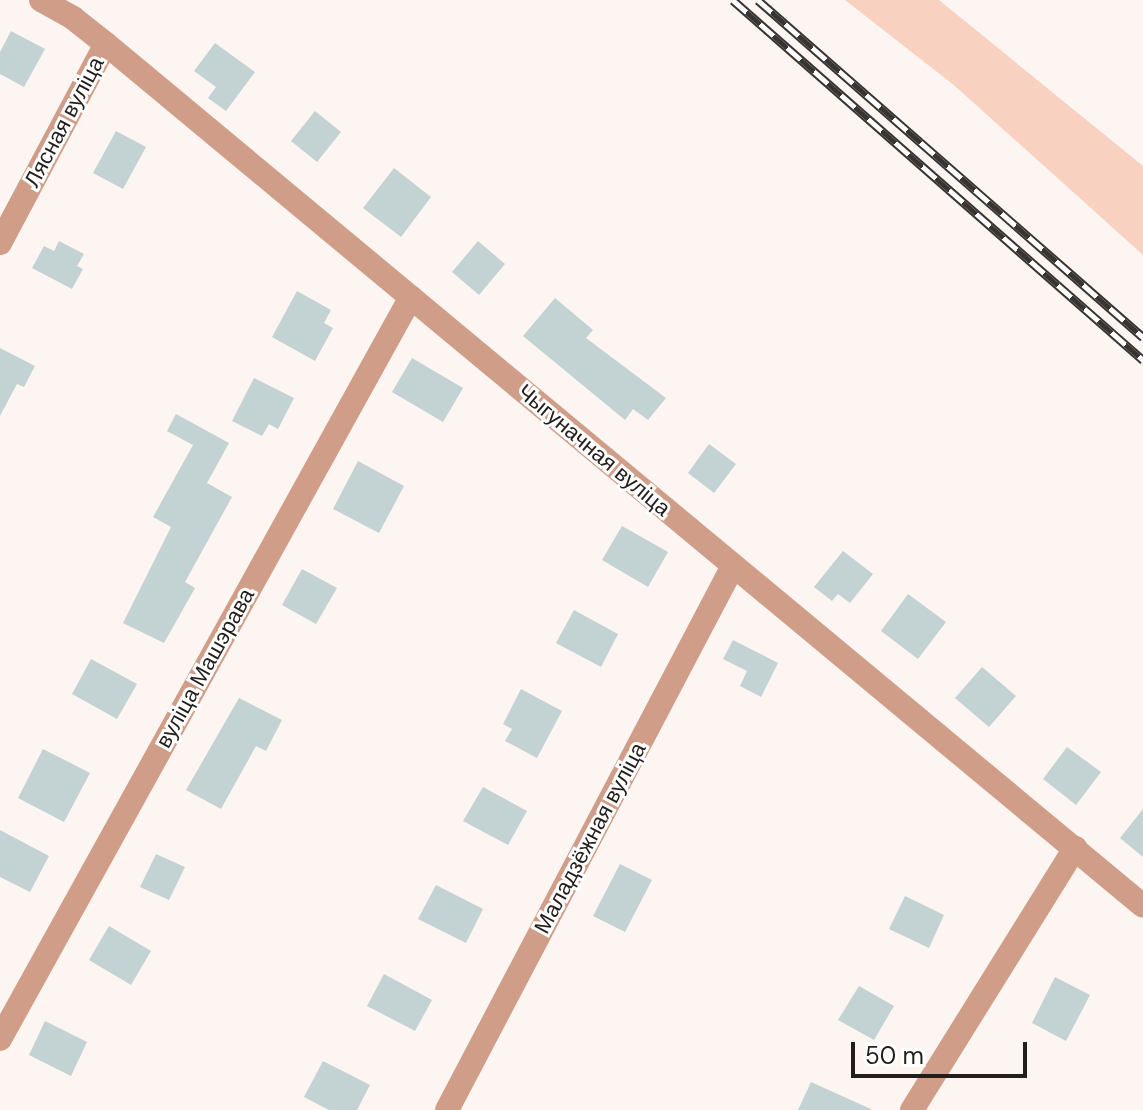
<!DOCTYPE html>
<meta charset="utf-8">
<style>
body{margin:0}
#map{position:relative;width:1143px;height:1110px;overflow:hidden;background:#fdf5f2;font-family:"DM Sans",sans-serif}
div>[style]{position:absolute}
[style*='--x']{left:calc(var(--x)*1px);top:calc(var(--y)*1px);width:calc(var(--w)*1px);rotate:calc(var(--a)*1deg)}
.green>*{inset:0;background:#f9d1c1}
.building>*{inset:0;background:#c3d2d2}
.street>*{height:24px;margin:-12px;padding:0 12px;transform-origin:12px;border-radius:12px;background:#d09e88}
.rail>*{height:9px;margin-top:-4.5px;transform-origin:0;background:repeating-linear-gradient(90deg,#fff 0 18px,#383432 0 36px);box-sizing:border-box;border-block:2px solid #383432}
span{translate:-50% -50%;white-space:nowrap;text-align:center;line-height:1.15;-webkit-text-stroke:6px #fff;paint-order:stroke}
.street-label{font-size:22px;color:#221e1c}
.scale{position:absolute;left:851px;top:1042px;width:176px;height:36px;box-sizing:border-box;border:4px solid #221e1c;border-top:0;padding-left:10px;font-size:24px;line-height:28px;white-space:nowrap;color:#221e1c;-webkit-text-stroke:6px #fff;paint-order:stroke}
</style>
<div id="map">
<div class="green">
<div style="clip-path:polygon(845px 0,939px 0,1143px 166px,1143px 255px,955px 86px)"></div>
</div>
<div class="building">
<div style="clip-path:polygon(11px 31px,45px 49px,24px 87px,0 74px,0 52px)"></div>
<div style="clip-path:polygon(215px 43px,255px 72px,226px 111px,208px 98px,216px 87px,194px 71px)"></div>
<div style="clip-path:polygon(315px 111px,341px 132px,317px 162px,291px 141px)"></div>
<div style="clip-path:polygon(116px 131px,146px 147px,123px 189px,93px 173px)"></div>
<div style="clip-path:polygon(394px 168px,431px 197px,401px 237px,363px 208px)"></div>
<div style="clip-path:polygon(59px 241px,84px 254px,77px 266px,83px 269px,72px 289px,32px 268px,44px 246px,54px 251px)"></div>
<div style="clip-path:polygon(478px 241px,505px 264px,479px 295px,452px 272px)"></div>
<div style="clip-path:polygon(297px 291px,331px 310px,324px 323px,333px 328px,315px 361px,272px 337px)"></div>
<div style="clip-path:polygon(555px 298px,593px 330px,586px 338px,666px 398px,648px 420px,633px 409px,625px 420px,523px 336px)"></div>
<div style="clip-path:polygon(0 348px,35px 366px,24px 387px,17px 384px,0 416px)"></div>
<div style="clip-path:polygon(412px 358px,463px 388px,443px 422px,392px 392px)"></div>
<div style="clip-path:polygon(254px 378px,294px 398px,278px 429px,269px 424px,262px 436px,232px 421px)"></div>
<div style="clip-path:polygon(176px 414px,229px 443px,207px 483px,232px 497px,185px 582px,195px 588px,164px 643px,123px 623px,171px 527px,153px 517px,193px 445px,167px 431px)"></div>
<div style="clip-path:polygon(709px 444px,736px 464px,714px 493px,688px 473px)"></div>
<div style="clip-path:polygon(358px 461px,404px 486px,379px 533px,333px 509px)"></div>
<div style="clip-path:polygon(622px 526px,668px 552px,648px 587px,602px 560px)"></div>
<div style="clip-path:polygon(843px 551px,873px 574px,850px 603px,838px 594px,832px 601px,814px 587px)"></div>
<div style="clip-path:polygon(302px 569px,337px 588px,316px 624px,282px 605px)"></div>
<div style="clip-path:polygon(908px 594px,946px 622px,918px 659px,881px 631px)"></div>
<div style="clip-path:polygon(574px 610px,618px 634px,601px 667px,556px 643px)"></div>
<div style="clip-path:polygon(733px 640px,778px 663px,761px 697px,740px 686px,747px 671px,723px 659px)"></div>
<div style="clip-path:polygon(91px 659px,137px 684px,117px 719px,72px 694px)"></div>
<div style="clip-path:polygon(982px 667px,1016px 696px,989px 727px,955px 698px)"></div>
<div style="clip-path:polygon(521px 689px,562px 711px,537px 758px,505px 741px,512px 729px,503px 724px)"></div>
<div style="clip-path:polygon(239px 698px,282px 720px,266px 751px,256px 746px,221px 809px,186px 790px)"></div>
<div style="clip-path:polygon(1067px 747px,1101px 772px,1076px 805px,1043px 779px)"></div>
<div style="clip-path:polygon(43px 749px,90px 773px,64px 822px,18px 798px)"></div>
<div style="clip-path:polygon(483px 787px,527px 811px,508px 845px,463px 821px)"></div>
<div style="clip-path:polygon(1143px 809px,1143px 857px,1120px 838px)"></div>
<div style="clip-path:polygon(0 830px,49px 856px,30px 892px,0 877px)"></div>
<div style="clip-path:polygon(156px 854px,185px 867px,169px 900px,140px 887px)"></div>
<div style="clip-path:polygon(620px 864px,652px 880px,625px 932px,593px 916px)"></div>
<div style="clip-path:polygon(436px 885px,483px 909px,466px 943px,418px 919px)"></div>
<div style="clip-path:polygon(905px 896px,944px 915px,929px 948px,889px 929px)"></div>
<div style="clip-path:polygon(109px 926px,151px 951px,131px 985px,89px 960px)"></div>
<div style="clip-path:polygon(384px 974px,432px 1000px,415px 1031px,367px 1006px)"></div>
<div style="clip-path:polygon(1055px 977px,1090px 995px,1066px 1041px,1032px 1023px)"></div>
<div style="clip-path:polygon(859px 986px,894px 1006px,874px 1040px,838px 1020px)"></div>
<div style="clip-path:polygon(45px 1021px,87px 1042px,71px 1076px,29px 1055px)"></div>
<div style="clip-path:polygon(323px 1061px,370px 1085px,357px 1110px,329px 1110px,304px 1097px)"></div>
<div style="clip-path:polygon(811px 1082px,873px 1110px,798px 1110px)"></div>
</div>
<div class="street">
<div style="--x:41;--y:0;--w:37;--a:29"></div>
<div style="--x:73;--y:18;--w:42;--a:38.2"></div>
<div style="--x:106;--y:44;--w:1348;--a:39.73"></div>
<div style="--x:0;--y:243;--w:225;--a:-62"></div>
<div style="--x:0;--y:1039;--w:848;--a:-61.02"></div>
<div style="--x:447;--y:1110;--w:615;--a:-62.27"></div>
<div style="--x:912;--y:1110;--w:309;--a:-58.1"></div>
</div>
<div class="rail">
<div style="--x:733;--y:0;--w:546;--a:41.28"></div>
<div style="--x:758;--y:0;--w:512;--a:41.2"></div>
</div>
<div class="street-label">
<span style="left:64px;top:122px;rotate:-62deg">Лясная вуліца</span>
<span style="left:594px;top:450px;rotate:40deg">Чыгуначная вуліца</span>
<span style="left:205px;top:668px;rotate:-61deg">вуліца Машэрава</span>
<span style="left:590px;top:838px;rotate:-62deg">Маладзёжная вуліца</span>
</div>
<div class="scale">50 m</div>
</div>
